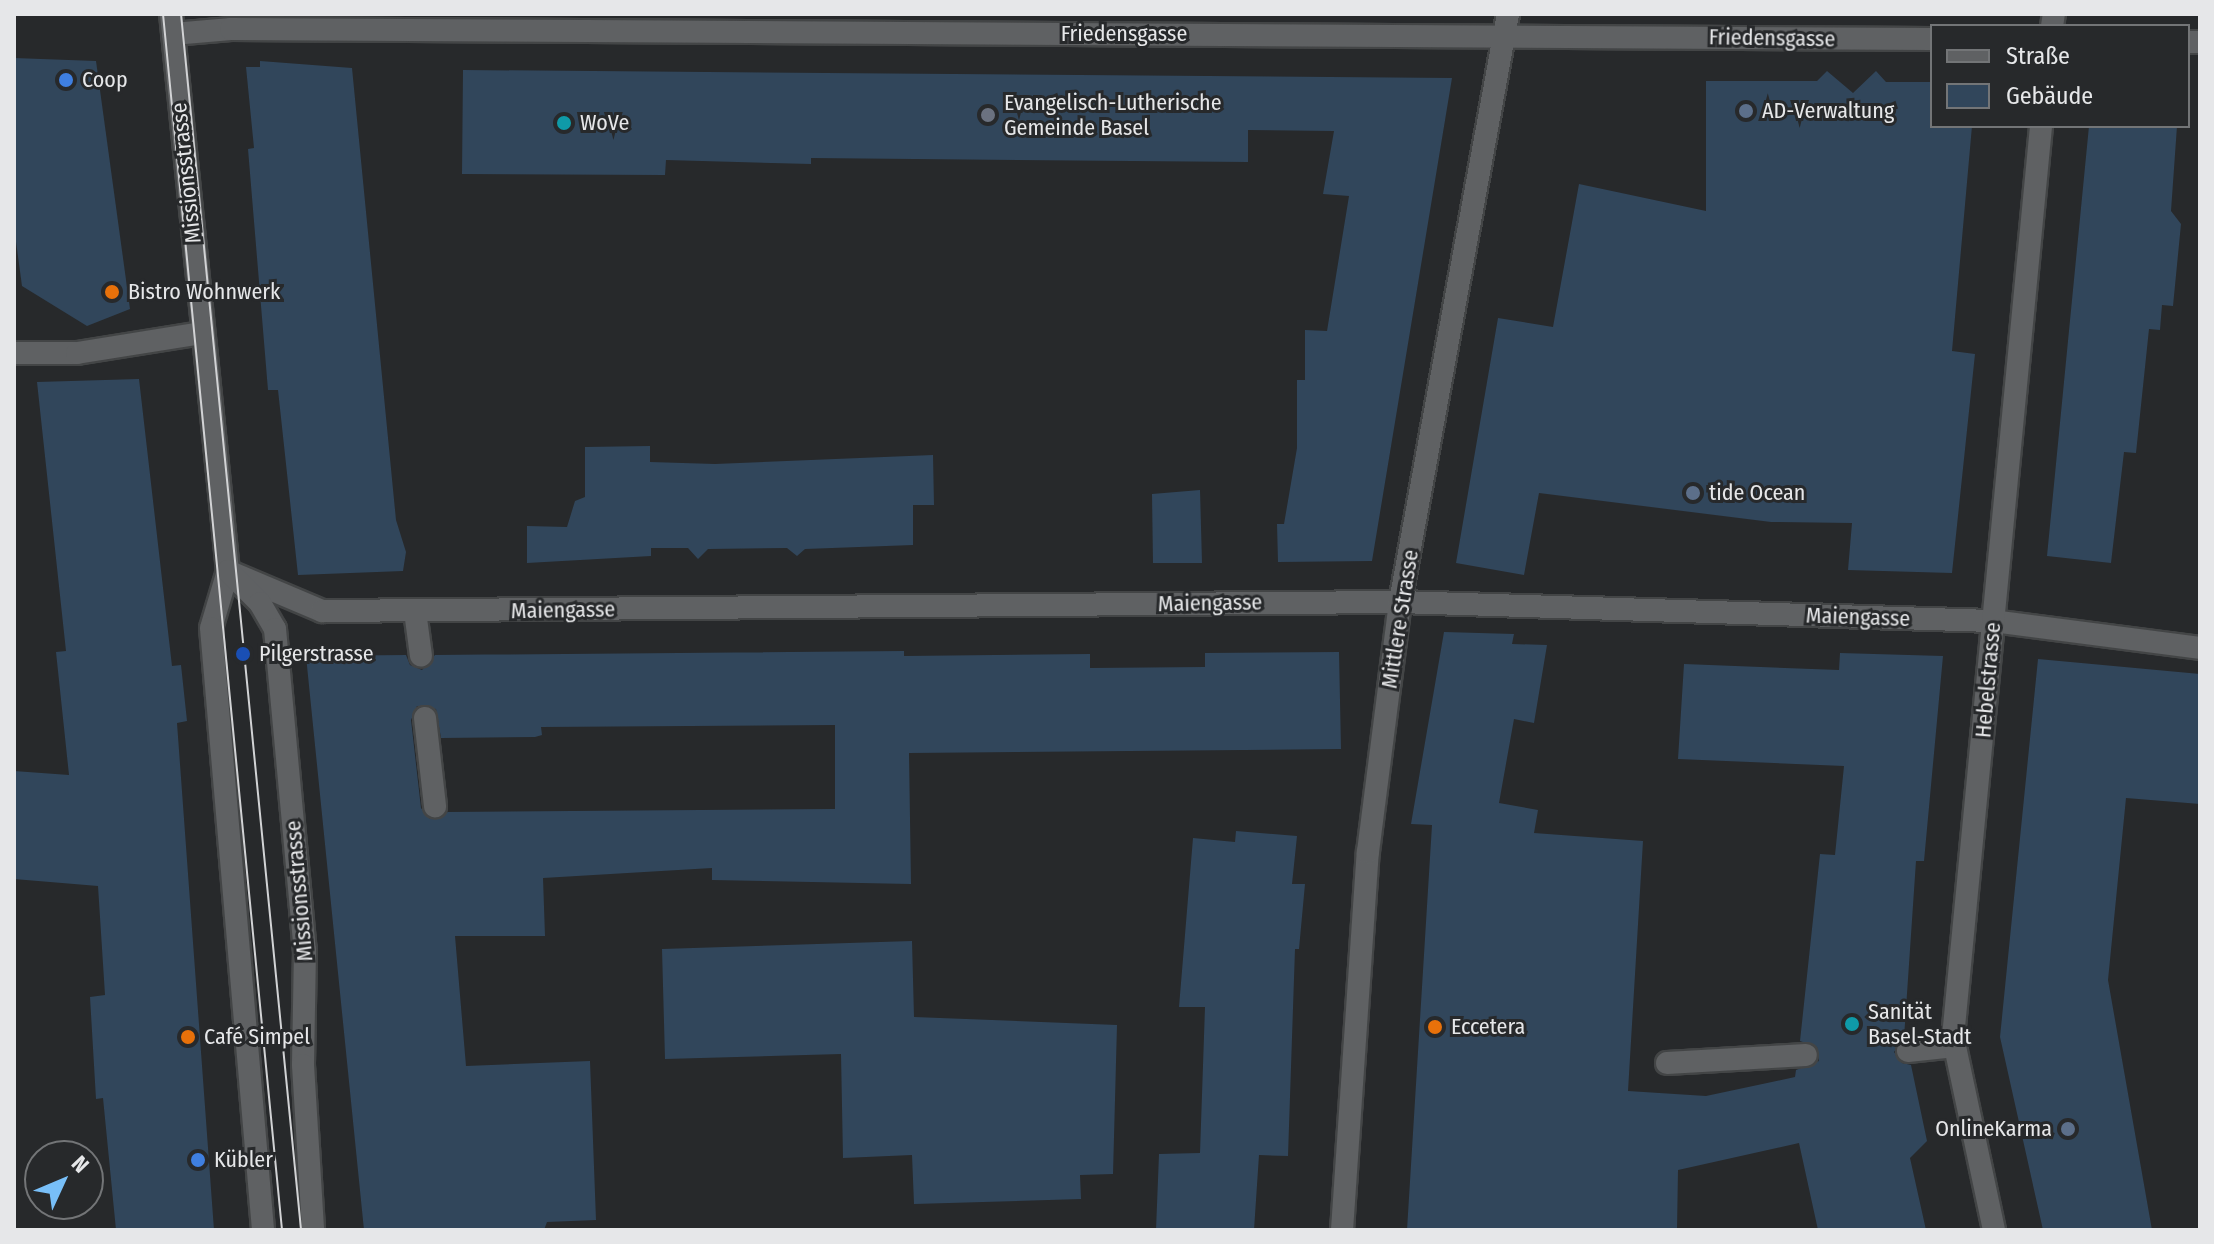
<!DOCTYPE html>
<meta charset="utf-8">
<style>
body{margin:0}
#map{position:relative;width:2214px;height:1244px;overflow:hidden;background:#27292b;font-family:"Fira Sans Condensed",sans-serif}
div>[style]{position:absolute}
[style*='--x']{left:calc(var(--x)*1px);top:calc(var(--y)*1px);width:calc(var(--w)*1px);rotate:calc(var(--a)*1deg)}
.building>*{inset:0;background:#31465b}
.roads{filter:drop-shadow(2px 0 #434546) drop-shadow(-2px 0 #434546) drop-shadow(0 2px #434546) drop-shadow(0 -2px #434546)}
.service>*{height:22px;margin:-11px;padding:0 11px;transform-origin:11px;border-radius:11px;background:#5f6163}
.minor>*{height:22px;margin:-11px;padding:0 11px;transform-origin:11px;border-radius:11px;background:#5f6163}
.secondary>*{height:22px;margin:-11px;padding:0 11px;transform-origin:11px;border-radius:11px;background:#5f6163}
.tram>*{height:2px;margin:-1px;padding:0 1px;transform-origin:1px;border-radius:1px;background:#d2d3d5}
.dots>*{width:22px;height:22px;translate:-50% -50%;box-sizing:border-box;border:4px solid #27292b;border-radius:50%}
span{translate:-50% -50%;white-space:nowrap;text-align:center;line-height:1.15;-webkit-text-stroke:6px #27292b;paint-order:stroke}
.street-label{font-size:22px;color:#e6e7e9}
.poi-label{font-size:22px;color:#e6e7e9}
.left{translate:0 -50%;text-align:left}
.right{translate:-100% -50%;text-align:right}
.frame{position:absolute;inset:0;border:16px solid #e6e7e9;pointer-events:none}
.legend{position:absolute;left:1930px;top:24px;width:260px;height:104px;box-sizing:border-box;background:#27292b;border:2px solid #737577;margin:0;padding:10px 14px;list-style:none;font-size:24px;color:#e6e7e9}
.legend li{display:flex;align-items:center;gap:16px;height:40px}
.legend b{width:40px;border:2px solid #737577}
.north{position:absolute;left:24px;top:1140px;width:80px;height:80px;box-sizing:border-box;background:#27292b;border:2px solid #737577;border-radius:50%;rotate:46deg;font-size:22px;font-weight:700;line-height:32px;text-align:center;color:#e6e7e9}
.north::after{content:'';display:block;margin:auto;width:28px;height:36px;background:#78bff8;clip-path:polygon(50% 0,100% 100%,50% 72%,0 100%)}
</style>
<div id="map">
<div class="building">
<div style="clip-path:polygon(14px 58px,96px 61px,130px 309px,87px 326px,22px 286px,14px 227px)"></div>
<div style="clip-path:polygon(260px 61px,352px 68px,396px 520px,406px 552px,403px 571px,298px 575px,278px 390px,268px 390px,248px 149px,254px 148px,246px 67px,260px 67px)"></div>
<div style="clip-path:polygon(463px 70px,1452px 78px,1372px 561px,1278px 562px,1277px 524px,1284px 524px,1297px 448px,1297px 380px,1305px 380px,1305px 330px,1327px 331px,1349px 196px,1323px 194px,1334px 131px,1248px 130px,1248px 162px,811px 158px,811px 164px,666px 160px,665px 175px,462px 174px)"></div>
<div style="clip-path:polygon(1827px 71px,1853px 93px,1876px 71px,1886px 82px,1932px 82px,1932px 126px,1972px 126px,1952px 351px,1975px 354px,1952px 573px,1848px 570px,1852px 523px,1771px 522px,1539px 493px,1524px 575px,1456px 563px,1498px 318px,1553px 327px,1579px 184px,1706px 211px,1706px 81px,1817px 81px)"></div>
<div style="clip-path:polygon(2089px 126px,2177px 126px,2171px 211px,2181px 224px,2173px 306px,2162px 305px,2160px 330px,2149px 329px,2136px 453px,2124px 452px,2111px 563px,2047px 556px)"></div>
<div style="clip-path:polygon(139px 379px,172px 666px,181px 665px,187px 721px,177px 723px,214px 1230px,116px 1230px,103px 1098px,96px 1099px,90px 997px,105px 995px,98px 886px,14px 879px,14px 771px,69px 775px,56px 652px,66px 651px,37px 382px)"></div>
<div style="clip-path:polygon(650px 446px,650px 462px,715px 464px,933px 455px,934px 505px,913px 505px,913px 545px,805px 549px,797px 556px,787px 548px,708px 549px,698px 559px,688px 548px,651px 548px,651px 556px,527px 563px,527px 526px,567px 527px,575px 501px,585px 497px,585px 447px)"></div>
<div style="clip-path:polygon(1200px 490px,1202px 563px,1153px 563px,1152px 494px)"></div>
<div style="clip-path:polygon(1444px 632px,1514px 634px,1512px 644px,1547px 645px,1534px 723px,1514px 719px,1499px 803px,1538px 810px,1534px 833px,1643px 841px,1628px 1091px,1706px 1096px,1795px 1077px,1796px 1070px,1819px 1061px,1817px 1047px,1800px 1041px,1820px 854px,1835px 855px,1844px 766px,1678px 759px,1684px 664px,1839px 670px,1840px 653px,1943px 656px,1924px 861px,1916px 861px,1904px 1038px,1894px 1052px,1902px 1063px,1911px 1065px,1927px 1141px,1910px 1158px,1926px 1230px,1818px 1230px,1799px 1143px,1678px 1170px,1677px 1230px,1407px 1230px,1432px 825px,1411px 824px)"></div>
<div style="clip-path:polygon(evenodd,904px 651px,904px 656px,1090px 654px,1090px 668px,1205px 667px,1205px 653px,1339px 652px,1341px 749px,909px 753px,911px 884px,712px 880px,712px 868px,543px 878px,545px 936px,455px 936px,466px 1066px,590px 1061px,596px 1220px,547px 1222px,544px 1230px,364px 1230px,306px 656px,406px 655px,410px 665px,422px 670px,435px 655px,904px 651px,417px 706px,436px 709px,441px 738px,535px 737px,542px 735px,541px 727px,835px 725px,835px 809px,448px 812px,430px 819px,421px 808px,411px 720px,417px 706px)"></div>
<div style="clip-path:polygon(2038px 659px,2200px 674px,2200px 804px,2126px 798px,2108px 980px,2152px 1230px,2043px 1230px,2000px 1037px)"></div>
<div style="clip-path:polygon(1236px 831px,1297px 836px,1292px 884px,1305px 884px,1299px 949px,1295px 949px,1288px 1156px,1259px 1155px,1254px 1230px,1156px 1230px,1159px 1154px,1200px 1153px,1205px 1007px,1179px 1007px,1193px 838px,1235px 842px)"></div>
<div style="clip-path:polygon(912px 941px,914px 1017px,1117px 1025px,1113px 1174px,1080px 1175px,1081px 1199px,914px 1204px,912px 1155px,843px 1158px,841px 1054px,665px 1059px,662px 949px)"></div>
</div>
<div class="roads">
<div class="service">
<div style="--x:14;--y:353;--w:63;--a:0"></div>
<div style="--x:77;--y:353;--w:127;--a:-9.1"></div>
<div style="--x:415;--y:611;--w:45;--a:82.4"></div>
<div style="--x:425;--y:718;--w:89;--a:83.5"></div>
<div style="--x:1908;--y:1051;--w:47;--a:-6.1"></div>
<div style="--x:1667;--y:1063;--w:139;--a:-3.3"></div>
</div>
<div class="minor">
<div style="--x:2052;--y:26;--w:12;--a:-81"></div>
<div style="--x:173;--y:34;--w:58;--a:-4.9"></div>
<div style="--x:231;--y:29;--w:1701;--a:0.34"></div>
<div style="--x:2188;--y:42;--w:12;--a:0"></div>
<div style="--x:232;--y:573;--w:98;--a:22.9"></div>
<div style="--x:322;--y:611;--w:1078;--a:-0.48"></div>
<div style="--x:1400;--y:602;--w:593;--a:1.84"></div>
<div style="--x:1993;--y:621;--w:209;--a:7.4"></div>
<div style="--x:1342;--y:1230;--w:379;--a:-86.1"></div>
<div style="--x:1368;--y:852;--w:252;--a:-82.7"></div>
<div style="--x:1400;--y:602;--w:598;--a:-79.59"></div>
<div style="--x:1994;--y:1230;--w:197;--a:-102"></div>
<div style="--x:1953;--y:1037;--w:915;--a:-84.48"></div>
</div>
<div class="secondary">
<div style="--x:171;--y:14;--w:560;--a:84.16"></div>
<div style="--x:228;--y:571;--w:59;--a:106.6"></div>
<div style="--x:211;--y:628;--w:604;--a:85.06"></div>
<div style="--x:228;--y:571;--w:45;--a:45"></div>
<div style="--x:260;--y:603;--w:30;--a:60"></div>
<div style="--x:275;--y:629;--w:322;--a:84.7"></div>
<div style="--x:305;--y:950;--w:115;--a:91"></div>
<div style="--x:303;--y:1065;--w:165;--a:86.5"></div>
</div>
</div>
<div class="tram">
<div style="--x:163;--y:14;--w:1222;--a:84.41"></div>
<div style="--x:181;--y:14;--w:1222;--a:84.36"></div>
</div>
<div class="dots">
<div style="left:66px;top:80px;background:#3f7fe0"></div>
<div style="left:1746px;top:111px;background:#5c6f8a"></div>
<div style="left:988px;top:115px;background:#6b7280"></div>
<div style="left:564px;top:123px;background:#0f9aa8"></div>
<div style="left:112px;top:292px;background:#e8710a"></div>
<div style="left:1693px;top:493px;background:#5c6f8a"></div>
<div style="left:243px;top:654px;background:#1a4fb4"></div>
<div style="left:1852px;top:1024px;background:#0f9aa8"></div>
<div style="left:1435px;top:1027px;background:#e8710a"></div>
<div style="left:188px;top:1037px;background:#e8710a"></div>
<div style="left:2068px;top:1129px;background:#5c6f8a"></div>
<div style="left:198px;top:1160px;background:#3f7fe0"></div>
</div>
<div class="street-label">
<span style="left:1124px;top:34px">Friedensgasse</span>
<span style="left:1772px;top:38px;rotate:1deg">Friedensgasse</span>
<span style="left:186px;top:173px;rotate:-96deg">Missionsstrasse</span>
<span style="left:1210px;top:603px;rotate:-1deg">Maiengasse</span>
<span style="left:563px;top:610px;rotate:-1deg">Maiengasse</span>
<span style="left:1858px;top:617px;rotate:2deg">Maiengasse</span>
<span style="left:1400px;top:619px;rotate:-81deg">Mittlere Strasse</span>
<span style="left:1988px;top:680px;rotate:-85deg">Hebelstrasse</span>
<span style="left:299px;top:891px;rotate:-95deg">Missionsstrasse</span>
</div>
<div class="poi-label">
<span class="left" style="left:82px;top:80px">Coop</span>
<span class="left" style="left:1004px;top:115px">Evangelisch-Lutherische<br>Gemeinde Basel</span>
<span class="left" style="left:1762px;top:111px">AD-Verwaltung</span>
<span class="left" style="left:580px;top:123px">WoVe</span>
<span class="left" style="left:128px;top:292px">Bistro Wohnwerk</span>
<span class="left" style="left:1709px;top:493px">tide Ocean</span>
<span class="left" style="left:259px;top:654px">Pilgerstrasse</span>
<span class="left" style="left:1868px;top:1024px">Sanität<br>Basel-Stadt</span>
<span class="left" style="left:1451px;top:1027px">Eccetera</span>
<span class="left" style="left:204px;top:1037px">Café Simpel</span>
<span class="right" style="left:2052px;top:1129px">OnlineKarma</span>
<span class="left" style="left:214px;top:1160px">Kübler</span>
</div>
<div class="frame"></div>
<ul class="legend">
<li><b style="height:10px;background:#5f6163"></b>Straße</li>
<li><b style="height:22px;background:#31465b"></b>Gebäude</li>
</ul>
<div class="north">N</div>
</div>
